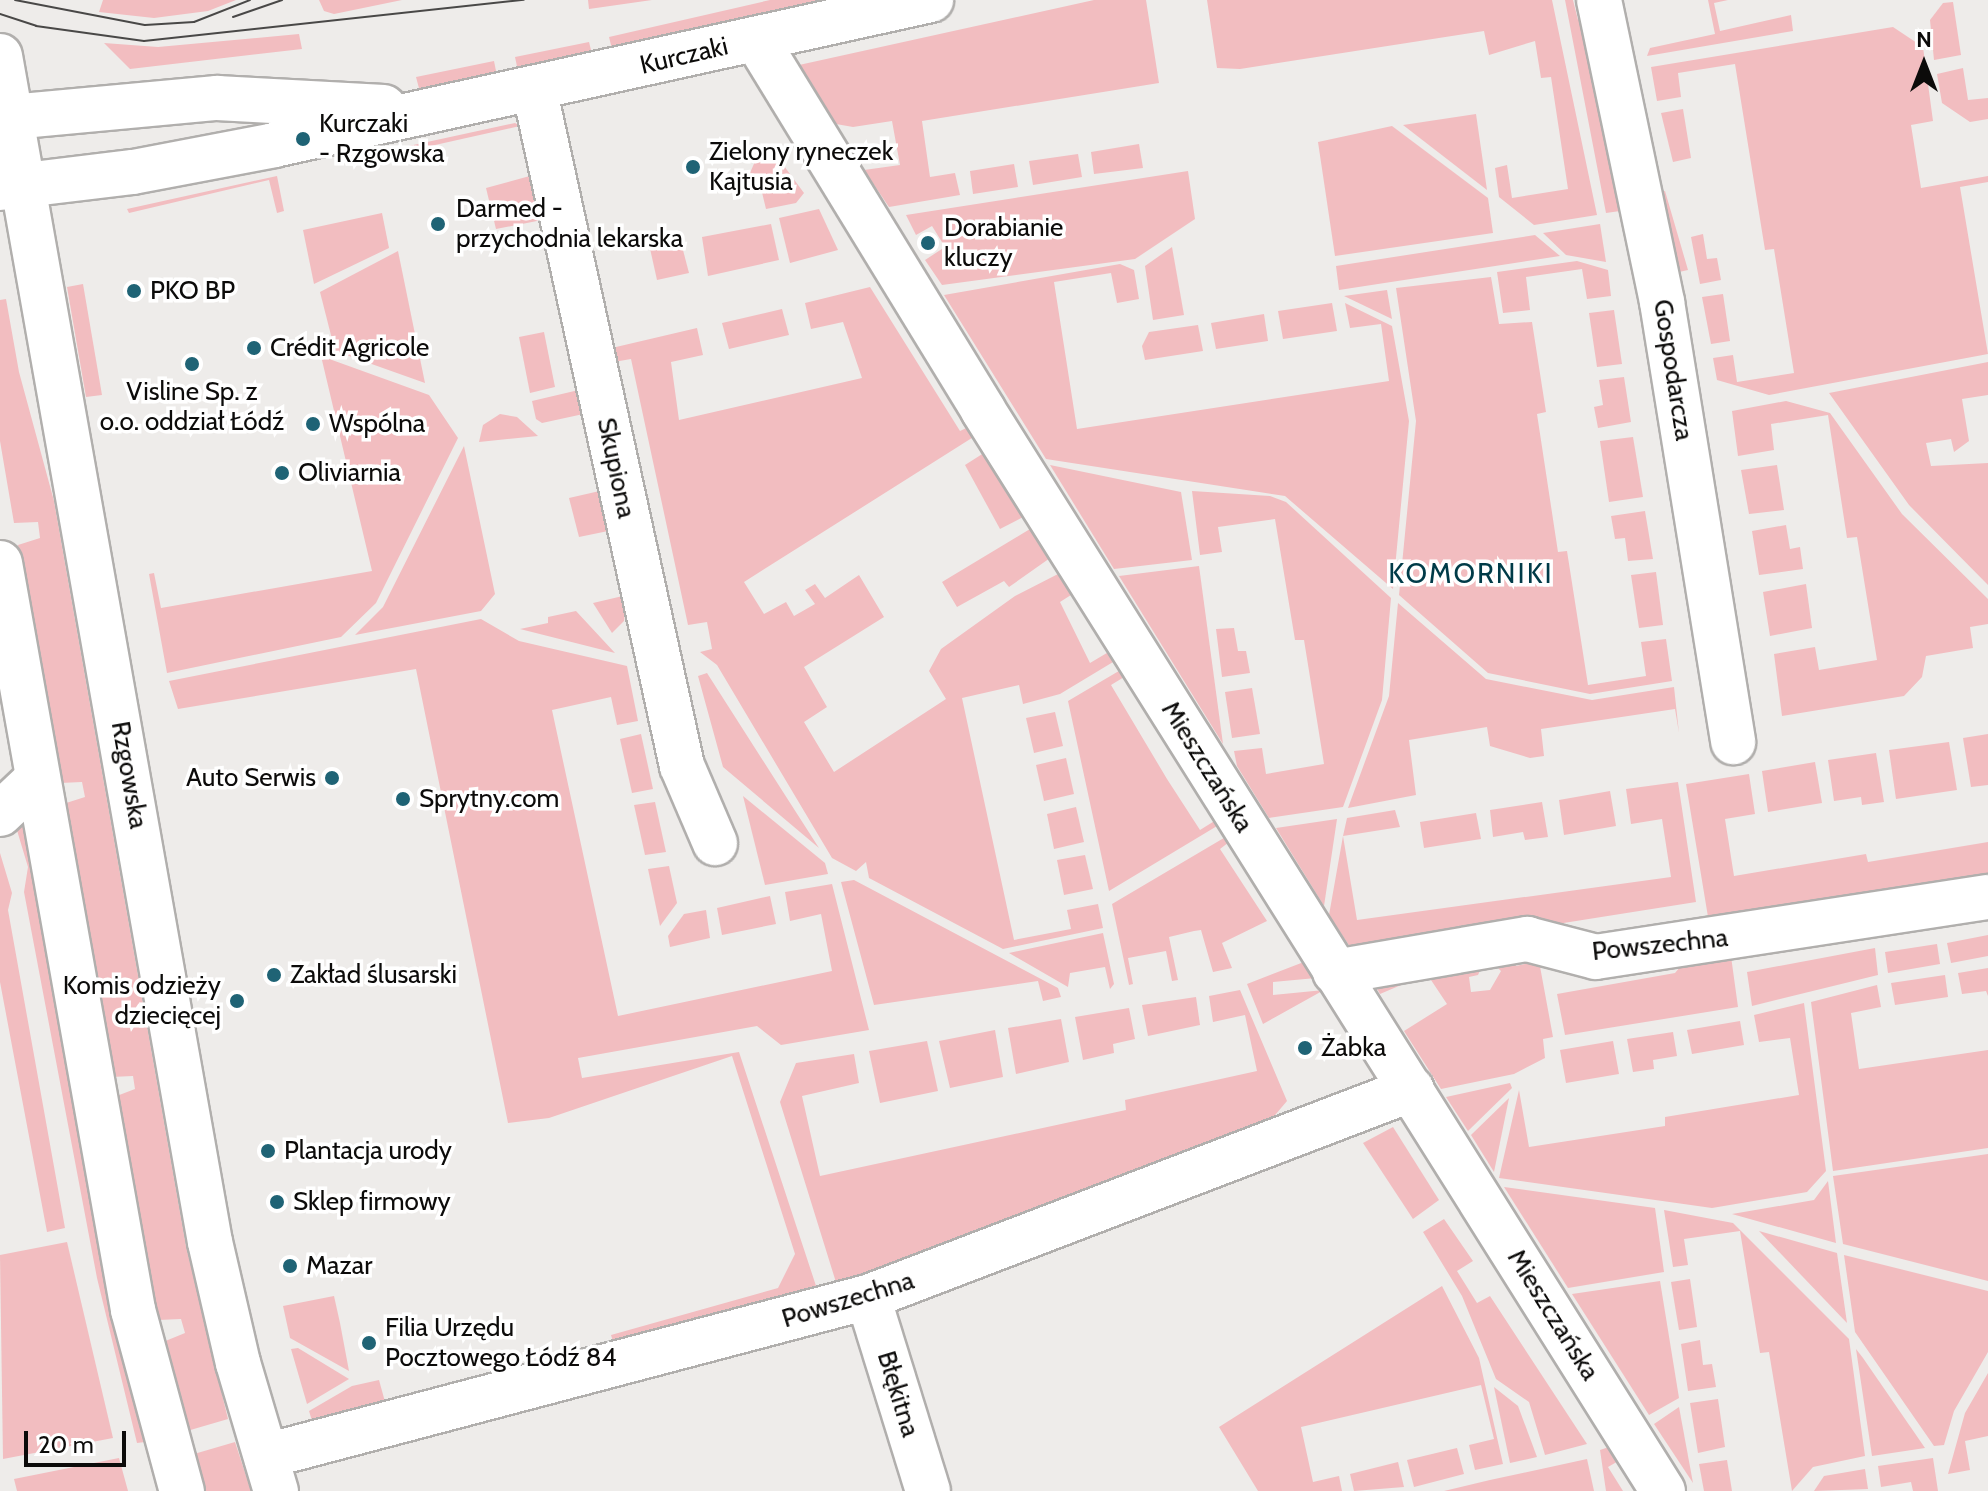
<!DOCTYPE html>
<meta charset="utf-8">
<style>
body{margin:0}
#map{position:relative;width:1988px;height:1491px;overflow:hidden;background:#eeecea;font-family:Cabin,sans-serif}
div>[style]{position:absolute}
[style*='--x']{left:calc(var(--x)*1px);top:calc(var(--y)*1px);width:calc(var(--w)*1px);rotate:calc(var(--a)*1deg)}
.green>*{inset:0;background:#f2bdc0}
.roads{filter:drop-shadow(2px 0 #b1afad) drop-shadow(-2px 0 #b1afad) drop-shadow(0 2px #b1afad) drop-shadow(0 -2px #b1afad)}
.minor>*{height:44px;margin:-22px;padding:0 22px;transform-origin:22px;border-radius:22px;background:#fff}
.major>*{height:44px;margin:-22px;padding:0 22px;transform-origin:22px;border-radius:22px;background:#fff}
.tram>*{height:2px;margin:-1px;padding:0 1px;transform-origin:1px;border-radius:1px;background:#494847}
.dots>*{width:22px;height:22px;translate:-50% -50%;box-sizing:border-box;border:4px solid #fff;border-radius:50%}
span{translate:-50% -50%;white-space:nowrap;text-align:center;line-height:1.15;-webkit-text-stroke:7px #fff;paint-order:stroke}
.street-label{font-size:26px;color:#0c0b0a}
.poi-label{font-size:26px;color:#0c0b0a}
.left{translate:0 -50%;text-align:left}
.right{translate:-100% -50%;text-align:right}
.neighbourhood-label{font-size:28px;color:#003b48;letter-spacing:2px}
.north{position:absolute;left:1884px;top:24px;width:80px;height:80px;-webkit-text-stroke:6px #fff;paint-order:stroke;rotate:0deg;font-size:22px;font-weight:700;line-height:32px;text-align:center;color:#0c0b0a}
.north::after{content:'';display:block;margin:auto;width:28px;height:36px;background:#0c0b0a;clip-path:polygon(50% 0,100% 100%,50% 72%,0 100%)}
.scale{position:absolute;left:24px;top:1431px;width:102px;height:36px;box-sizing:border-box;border:4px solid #0c0b0a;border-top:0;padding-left:10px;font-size:24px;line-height:28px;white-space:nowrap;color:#0c0b0a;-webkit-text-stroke:6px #fff;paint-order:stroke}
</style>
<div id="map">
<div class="green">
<div style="clip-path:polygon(103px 0,236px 0,208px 11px,154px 18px,99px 12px)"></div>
<div style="clip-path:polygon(319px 0,402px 0,334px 14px,324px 11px)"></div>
<div style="clip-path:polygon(588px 0,652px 0,589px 9px)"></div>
<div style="clip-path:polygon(770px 0,850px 0,612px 49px,609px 37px)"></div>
<div style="clip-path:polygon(1094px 0,1146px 0,1159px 83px,922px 121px,930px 177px,955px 173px,960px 195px,889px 207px,864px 170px,900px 165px,892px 121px,853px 127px,836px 124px,799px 65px)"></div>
<div style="clip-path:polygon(1207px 0,1552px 0,1597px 215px,1534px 225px,1499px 197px,1495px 168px,1507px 165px,1512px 198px,1568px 189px,1551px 77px,1541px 78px,1535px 41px,1489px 55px,1484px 31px,1240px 69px,1217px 68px)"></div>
<div style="clip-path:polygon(1565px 0,1573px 0,1578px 20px,1585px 18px,1591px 51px,1586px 52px,1620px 211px,1606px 213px)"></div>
<div style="clip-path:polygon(1708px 0,1728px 0,1714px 3px,1720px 31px,1791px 15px,1793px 31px,1647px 56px,1650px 48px,1715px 34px)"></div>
<div style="clip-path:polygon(1953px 2px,1961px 55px,1934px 60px,1930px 20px,1943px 3px)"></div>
<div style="clip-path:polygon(1893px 27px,1923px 47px,1933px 121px,1911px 125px,1921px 188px,1988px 176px,1988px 182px,1960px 187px,1988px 354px,1769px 395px,1717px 380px,1713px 358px,1733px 355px,1737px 382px,1794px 373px,1774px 249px,1765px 250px,1735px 64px,1678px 73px,1681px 97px,1657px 101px,1651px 67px)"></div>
<div style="clip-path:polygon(299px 34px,302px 49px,130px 69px,104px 43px,158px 47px)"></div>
<div style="clip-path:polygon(589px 42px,592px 54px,518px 71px,515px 57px)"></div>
<div style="clip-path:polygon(494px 61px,497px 76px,420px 92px,416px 77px)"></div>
<div style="clip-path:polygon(1963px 68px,1968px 100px,1988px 98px,1988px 119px,1970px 122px,1942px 103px,1937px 74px)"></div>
<div style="clip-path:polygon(1683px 109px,1691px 158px,1673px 162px,1661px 113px)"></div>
<div style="clip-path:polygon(1476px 114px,1487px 190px,1403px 125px)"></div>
<div style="clip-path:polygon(515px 123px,520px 126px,359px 162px,358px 157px)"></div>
<div style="clip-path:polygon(1392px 126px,1488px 198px,1493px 233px,1335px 256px,1318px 142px)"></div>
<div style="clip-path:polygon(1139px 144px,1143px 168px,1094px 174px,1091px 152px)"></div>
<div style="clip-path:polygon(770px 147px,804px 193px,796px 203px,766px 209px,759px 180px,746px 182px,760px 150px)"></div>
<div style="clip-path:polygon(1078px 154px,1082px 177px,1033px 185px,1029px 161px)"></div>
<div style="clip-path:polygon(1014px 164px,1018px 187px,973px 194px,970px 171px)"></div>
<div style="clip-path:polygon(1188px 171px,1195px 219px,1135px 259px,942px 285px,925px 260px,945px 247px,932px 226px,916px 235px,906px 215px)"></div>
<div style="clip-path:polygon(537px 174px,547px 219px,496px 229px,486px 188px)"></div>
<div style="clip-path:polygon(277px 176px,284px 211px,277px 213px,269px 180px,129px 213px,127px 209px)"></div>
<div style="clip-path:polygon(1665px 191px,1688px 270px,1670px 274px,1656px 193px)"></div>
<div style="clip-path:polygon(819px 209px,838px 250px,790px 263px,779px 218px)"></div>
<div style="clip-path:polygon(382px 213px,389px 248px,314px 284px,303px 230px)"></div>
<div style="clip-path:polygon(771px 224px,779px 260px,708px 276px,702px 237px)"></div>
<div style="clip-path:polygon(1600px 224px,1606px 262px,1566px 255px,1543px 233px)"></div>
<div style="clip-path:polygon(678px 231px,689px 273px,657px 280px,647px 235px)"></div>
<div style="clip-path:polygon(1703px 234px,1707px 259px,1717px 258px,1721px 280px,1700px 284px,1691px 237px)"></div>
<div style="clip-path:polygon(1535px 235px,1560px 256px,1339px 290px,1336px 266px)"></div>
<div style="clip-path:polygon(1172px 247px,1184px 315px,1153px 320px,1145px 266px)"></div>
<div style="clip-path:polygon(398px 251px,425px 383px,335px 351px,320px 292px)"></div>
<div style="clip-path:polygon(1577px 261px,1608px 270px,1611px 296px,1587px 299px,1582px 269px,1526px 277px,1530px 310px,1503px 313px,1497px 272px)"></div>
<div style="clip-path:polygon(1120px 264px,1134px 270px,1139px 299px,1117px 303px,1111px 273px,1054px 282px,1077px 429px,1389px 381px,1381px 324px,1350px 328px,1345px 303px,1392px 326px,1409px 421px,1393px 589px,1285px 496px,1046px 459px,944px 295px)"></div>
<div style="clip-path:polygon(1491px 277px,1499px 324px,1532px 322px,1546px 412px,1537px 414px,1558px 552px,1567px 551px,1588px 685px,1646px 676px,1641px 642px,1666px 639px,1672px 681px,1590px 694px,1488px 673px,1399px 595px,1416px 421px,1396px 288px)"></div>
<div style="clip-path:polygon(83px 284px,102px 395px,86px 397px,67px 287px)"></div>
<div style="clip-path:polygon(870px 287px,960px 431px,979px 422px,975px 436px,744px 582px,764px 614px,786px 602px,794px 616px,815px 604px,805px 590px,815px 584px,825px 598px,859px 575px,884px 617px,804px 667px,827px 707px,804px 722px,834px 772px,946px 699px,929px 671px,941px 649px,1015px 596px,1058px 574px,1074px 574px,1082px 588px,1060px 602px,1090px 663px,1117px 647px,1123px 656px,1060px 694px,1023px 704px,1019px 685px,962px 698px,1014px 940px,1071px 929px,1067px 910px,1098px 904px,1103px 928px,1003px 949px,869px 878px,866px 862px,856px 871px,832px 858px,717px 665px,700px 652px,712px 649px,707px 622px,688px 625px,631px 359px,608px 363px,616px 347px,697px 328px,703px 355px,671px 362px,679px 420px,862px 378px,843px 322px,811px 329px,805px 303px)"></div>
<div style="clip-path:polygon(1387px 290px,1392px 319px,1344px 296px)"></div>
<div style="clip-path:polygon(1723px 294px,1730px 341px,1711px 344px,1702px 297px)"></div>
<div style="clip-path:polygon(6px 299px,19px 372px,54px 501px,186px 1246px,228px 1419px,187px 1431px,163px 1342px,185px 1333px,181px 1319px,158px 1320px,146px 1267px,114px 1097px,135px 1089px,133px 1076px,111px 1077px,63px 804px,85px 797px,82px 782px,60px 783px,18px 545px,40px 538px,38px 522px,14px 523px,0 441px,0 300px)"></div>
<div style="clip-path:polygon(1332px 303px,1337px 331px,1283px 339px,1278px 311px)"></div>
<div style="clip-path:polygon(782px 309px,789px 335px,729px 349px,722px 323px)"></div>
<div style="clip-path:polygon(1614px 310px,1622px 364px,1597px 367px,1589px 313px)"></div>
<div style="clip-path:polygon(1264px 314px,1268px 341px,1216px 349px,1211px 323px)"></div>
<div style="clip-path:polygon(1198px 325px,1203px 351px,1145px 360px,1142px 346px,1149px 332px)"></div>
<div style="clip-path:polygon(544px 332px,555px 387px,530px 393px,519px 337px)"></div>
<div style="clip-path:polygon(321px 356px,429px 395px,458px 438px,376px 603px,341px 637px,167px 673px,149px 574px,154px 573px,161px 608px,372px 571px)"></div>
<div style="clip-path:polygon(1988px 362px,1988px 395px,1962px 399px,1969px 441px,1954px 452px,1951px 439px,1926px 443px,1931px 466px,1988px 463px,1988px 585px,1909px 505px,1829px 393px)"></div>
<div style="clip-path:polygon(1624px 377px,1631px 422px,1598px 428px,1594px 407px,1603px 405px,1599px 380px)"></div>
<div style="clip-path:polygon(583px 389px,588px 413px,542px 423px,536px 419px,532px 401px)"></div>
<div style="clip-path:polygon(1786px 401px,1830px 413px,1902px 514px,1988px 599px,1988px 624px,1970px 627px,1973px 648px,1926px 656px,1922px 677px,1904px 696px,1782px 716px,1774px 654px,1815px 647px,1819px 670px,1877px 660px,1857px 537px,1847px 538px,1828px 415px,1771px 424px,1774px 450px,1738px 456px,1732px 411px)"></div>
<div style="clip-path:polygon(500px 414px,517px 417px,538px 436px,479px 442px,483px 425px)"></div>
<div style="clip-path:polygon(1633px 437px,1643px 497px,1609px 502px,1600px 441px)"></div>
<div style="clip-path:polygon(464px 446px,495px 594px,481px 611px,355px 635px,383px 607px)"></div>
<div style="clip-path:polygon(987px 451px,1025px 516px,1000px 529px,965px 465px)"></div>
<div style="clip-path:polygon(1050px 465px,1181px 492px,1192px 560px,1114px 569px)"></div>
<div style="clip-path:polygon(1777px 465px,1784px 510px,1749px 514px,1741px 470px)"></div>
<div style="clip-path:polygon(604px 490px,613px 530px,579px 537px,569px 498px)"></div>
<div style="clip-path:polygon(1192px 491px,1270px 496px,1286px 502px,1391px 598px,1382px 700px,1343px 807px,1269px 818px,1237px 766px,1234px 751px,1262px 748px,1266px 774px,1324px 764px,1304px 640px,1295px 640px,1275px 519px,1218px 527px,1222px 552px,1200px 555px)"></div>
<div style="clip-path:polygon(1645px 511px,1653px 559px,1628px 561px,1625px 538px,1615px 539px,1611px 516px)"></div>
<div style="clip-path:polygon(1786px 525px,1790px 549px,1800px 547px,1803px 569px,1759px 575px,1752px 531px)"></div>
<div style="clip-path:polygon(1030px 529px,1046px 531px,1060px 551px,1009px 587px,1004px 581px,957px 607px,942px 582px)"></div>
<div style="clip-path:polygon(1199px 566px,1223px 744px,1119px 576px)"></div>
<div style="clip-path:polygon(1656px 572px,1663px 625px,1639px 628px,1631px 575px)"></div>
<div style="clip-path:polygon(1806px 584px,1812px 628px,1770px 636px,1763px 592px)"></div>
<div style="clip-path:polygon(627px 595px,624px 621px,612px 633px,593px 603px)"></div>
<div style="clip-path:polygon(1398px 603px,1486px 679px,1592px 700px,1674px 687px,1679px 733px,1675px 709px,1541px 729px,1544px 756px,1530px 758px,1490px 746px,1487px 727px,1409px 740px,1416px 795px,1348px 808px,1389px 696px)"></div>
<div style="clip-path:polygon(576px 611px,615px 653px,520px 629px,548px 623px,548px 617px)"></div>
<div style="clip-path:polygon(481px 619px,519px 641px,627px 666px,638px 721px,617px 725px,611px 697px,552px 710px,618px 1016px,832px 971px,821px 914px,790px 921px,785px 892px,832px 884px,869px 1030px,781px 1045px,757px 1026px,578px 1058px,582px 1078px,739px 1052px,820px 1298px,616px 1352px,611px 1335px,778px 1288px,795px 1254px,732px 1056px,549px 1118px,508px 1123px,416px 669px,178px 709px,169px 681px)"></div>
<div style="clip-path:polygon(1234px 628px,1238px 651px,1246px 651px,1250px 673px,1222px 677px,1216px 629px)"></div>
<div style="clip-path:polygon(1129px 665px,1134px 671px,1111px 685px,1167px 779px,1200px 830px,1224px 815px,1227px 820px,1109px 891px,1068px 701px)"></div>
<div style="clip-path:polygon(707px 673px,785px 795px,819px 848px,723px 767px,698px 676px)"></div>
<div style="clip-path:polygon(1252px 688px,1260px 734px,1232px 738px,1225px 692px)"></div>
<div style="clip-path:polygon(1055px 712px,1063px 746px,1034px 753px,1026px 718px)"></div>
<div style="clip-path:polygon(641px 734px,653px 789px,632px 793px,620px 739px)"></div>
<div style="clip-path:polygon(1988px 734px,1988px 785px,1971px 787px,1963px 738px)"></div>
<div style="clip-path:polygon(1949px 742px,1957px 790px,1896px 799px,1889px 750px)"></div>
<div style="clip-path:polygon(1876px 753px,1884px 802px,1862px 805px,1861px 797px,1834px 801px,1828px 760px)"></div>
<div style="clip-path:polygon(1066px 758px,1074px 794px,1044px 801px,1036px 765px)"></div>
<div style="clip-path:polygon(1815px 762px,1822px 803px,1768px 812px,1762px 771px)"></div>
<div style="clip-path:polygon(1749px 774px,1755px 814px,1725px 819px,1734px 876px,1866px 854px,1868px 862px,1988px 842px,1988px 885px,1710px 929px,1686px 784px)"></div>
<div style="clip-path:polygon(1678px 782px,1696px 902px,1356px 956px,1329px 915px,1343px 836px,1347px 818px,1395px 810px,1400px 827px,1343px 836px,1357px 920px,1671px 877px,1662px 819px,1631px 824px,1626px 789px)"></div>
<div style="clip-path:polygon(1610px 791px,1616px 826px,1564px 835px,1559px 800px)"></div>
<div style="clip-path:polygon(743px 796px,825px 863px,828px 874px,765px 885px)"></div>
<div style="clip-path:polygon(655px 802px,666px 852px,645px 855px,634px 805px)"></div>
<div style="clip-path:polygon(1542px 802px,1548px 837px,1525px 840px,1523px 832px,1493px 837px,1490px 810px)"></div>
<div style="clip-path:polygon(1076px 807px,1084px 842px,1054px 849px,1047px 814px)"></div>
<div style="clip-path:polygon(20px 809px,104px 1277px,145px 1442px,137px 1443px,97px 1278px,24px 892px,28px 867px,13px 817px)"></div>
<div style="clip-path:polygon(1476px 813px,1481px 839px,1424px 848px,1420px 822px)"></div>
<div style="clip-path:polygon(1337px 819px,1324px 906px,1276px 828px)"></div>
<div style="clip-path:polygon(1234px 832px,1237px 836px,1220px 849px,1267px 921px,1222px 943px,1232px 968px,1213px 972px,1201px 930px,1194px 931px,1169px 937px,1178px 980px,1172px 981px,1166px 951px,1128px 958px,1133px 984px,1129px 985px,1112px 904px)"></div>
<div style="clip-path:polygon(0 853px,12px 893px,8px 910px,65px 1228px,47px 1232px,0 982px)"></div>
<div style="clip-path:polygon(1085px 855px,1093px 889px,1064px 895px,1057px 860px)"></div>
<div style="clip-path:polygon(669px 866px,677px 903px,660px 926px,648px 869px)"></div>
<div style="clip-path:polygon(854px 880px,1058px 988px,1061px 997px,1043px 1001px,1038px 981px,874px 1005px,841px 882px)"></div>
<div style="clip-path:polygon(770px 896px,776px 924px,722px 935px,717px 908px)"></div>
<div style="clip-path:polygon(706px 910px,710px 938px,670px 947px,668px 936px,684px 914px)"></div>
<div style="clip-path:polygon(1103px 933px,1114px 984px,1110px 989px,1105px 967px,1070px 973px,1068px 987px,1009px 953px)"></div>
<div style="clip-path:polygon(1988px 935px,1988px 956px,1951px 963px,1947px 943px)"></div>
<div style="clip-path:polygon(1937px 944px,1940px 964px,1888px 973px,1885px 952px)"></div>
<div style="clip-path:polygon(1875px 948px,1878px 975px,1752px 1006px,1747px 972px)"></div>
<div style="clip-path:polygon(1730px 949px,1738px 1007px,1565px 1035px,1557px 994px,1675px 973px,1690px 955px)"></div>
<div style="clip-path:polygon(1513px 954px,1516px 966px,1539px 961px,1553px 1037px,1543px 1039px,1545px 1058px,1514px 1074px,1441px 1089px,1404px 1031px,1447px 1004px,1427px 974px,1380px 994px,1370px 976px,1482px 966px,1478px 975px,1469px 977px,1471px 992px,1490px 990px,1501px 971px,1494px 964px)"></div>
<div style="clip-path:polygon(1309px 960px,1316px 978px,1273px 982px,1273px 995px,1324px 990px,1263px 1024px,1247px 984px)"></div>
<div style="clip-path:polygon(1988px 968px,1988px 996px,1986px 991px,1962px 994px,1958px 973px)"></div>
<div style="clip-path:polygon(1945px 975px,1948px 997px,1895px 1005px,1891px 983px)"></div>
<div style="clip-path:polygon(1877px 985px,1881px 1007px,1851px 1013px,1859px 1069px,1988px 1050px,1988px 1148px,1833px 1171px,1811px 1002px)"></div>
<div style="clip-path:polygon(1240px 990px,1287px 1101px,1264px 1128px,839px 1292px,780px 1102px,796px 1063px,854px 1054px,859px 1083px,802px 1096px,820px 1176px,1126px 1110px,1125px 1100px,1257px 1071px,1245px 1015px,1213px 1022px,1209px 996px)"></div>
<div style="clip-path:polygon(1196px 997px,1200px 1025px,1148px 1036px,1142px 1005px)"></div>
<div style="clip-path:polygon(1804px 1003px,1826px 1171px,1807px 1192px,1712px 1208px,1499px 1178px,1519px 1090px,1529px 1147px,1665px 1126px,1665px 1117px,1799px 1095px,1790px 1038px,1759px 1042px,1754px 1015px)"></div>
<div style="clip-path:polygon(1129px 1008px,1135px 1039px,1113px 1044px,1114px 1053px,1083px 1060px,1075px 1017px)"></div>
<div style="clip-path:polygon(1061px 1019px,1069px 1062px,1016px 1074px,1008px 1028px)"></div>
<div style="clip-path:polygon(1740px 1021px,1744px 1045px,1692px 1054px,1687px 1030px)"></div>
<div style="clip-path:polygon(995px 1030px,1003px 1077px,950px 1088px,939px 1041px)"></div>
<div style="clip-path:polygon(1673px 1032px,1677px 1056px,1653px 1060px,1654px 1069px,1633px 1072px,1627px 1039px)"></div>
<div style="clip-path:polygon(927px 1041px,938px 1091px,880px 1103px,869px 1051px)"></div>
<div style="clip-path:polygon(1613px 1041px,1619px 1074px,1566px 1083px,1560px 1050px)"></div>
<div style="clip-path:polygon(1510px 1083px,1512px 1088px,1468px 1131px,1446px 1097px)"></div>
<div style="clip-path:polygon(1509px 1098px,1494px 1172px,1471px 1135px)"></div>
<div style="clip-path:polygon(1393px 1127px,1439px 1200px,1413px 1219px,1363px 1143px)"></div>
<div style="clip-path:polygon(1988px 1154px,1988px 1281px,1843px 1244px,1833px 1176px)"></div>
<div style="clip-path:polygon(1828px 1181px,1836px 1243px,1732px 1214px,1814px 1200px)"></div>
<div style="clip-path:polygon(1504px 1187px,1655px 1208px,1664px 1272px,1568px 1288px)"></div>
<div style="clip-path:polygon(1664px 1210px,1733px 1223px,1849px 1339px,1865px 1456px,1813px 1467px,1792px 1491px,1769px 1352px,1760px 1353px,1740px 1231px,1684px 1239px,1688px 1265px,1673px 1267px)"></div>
<div style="clip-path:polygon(1444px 1219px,1473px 1261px,1457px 1271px,1477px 1303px,1490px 1296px,1587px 1444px,1545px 1455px,1529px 1402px,1496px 1379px,1462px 1296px,1423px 1232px)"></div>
<div style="clip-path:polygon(1759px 1231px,1837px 1253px,1847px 1323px)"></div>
<div style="clip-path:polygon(67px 1242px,113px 1438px,3px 1459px,0 1255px)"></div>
<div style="clip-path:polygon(1844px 1255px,1988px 1291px,1988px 1352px,1954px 1411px,1944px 1445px,1934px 1446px,1855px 1332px)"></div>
<div style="clip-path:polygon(1690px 1279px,1697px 1327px,1679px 1330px,1671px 1282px)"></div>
<div style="clip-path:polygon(1660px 1281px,1679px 1398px,1649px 1415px,1572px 1294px)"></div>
<div style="clip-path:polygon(1442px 1286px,1479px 1358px,1503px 1464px,1475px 1470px,1469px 1445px,1494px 1439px,1481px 1385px,1301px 1427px,1313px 1482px,1339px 1476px,1342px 1491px,1258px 1491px,1219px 1427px)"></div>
<div style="clip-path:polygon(334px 1296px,340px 1323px,349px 1371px,290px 1338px,283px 1306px)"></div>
<div style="clip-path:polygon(1700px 1340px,1703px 1365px,1712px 1364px,1716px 1387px,1688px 1391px,1681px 1344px)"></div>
<div style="clip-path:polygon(298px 1348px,349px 1379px,307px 1404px,291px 1349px)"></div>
<div style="clip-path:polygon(1856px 1349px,1863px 1358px,1925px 1448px,1872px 1456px)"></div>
<div style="clip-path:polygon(1988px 1373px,1988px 1436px,1965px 1441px,1970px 1470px,1948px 1474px,1965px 1413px)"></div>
<div style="clip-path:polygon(379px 1380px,387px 1409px,314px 1427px,309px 1411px,352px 1386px)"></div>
<div style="clip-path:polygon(1494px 1387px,1518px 1406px,1537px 1457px,1510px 1463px)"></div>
<div style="clip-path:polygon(1718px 1399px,1725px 1447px,1698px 1453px,1690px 1403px)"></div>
<div style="clip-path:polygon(1679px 1407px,1693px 1483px,1654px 1424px)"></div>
<div style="clip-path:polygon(235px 1442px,251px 1491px,205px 1491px,194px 1454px)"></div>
<div style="clip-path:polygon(1618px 1444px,1627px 1456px,1608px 1467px,1623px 1491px,1606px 1491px,1600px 1450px)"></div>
<div style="clip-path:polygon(1457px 1448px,1464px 1474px,1414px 1487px,1407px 1460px)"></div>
<div style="clip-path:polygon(119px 1458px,128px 1491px,17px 1491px,14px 1479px)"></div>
<div style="clip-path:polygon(1933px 1458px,1938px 1491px,1913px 1491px,1911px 1482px,1881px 1487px,1878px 1466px)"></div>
<div style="clip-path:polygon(1587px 1459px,1594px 1491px,1444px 1491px,1490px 1480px)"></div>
<div style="clip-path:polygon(1727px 1460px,1732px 1491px,1704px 1491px,1699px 1464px)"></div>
<div style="clip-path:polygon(1398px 1462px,1404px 1487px,1354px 1491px,1350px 1474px)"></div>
<div style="clip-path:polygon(1865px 1469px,1868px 1489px,1814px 1491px,1824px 1476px)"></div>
</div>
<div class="roads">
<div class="minor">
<div style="--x:1599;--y:0;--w:309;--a:78.2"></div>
<div style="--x:1662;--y:302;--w:446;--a:80.8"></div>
<div style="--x:756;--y:39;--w:435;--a:58.5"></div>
<div style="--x:983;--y:410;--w:1277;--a:57.83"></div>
<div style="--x:534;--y:88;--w:694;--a:77.69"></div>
<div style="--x:682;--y:766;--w:84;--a:66.8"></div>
<div style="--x:0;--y:118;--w:218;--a:-5.3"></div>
<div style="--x:217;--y:98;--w:167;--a:3.1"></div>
<div style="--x:0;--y:188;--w:134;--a:-6.9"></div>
<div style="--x:133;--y:172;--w:144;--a:-10.8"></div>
<div style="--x:274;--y:145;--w:673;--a:-12.45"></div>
<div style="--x:0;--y:814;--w:51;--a:-43.4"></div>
<div style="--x:1335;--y:972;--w:195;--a:-9.8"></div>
<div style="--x:1527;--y:939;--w:71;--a:14.6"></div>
<div style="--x:1596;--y:957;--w:397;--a:-8.7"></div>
<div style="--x:868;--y:1297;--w:203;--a:72.8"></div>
<div style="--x:266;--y:1456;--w:623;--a:-14.8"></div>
<div style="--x:868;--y:1297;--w:582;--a:-20.92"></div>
</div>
<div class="major">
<div style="--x:0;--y:56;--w:1204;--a:79.96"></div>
<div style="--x:210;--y:1242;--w:124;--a:77"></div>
<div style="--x:238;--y:1363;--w:134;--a:73.5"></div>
<div style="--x:0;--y:563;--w:759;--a:79.9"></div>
<div style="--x:133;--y:1310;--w:188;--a:74.9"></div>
</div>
</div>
<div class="tram">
<div style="--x:15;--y:0;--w:132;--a:10.9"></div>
<div style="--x:145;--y:25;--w:49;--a:-3.5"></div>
<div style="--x:194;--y:22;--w:60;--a:-21.4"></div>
<div style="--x:0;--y:14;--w:38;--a:18"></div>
<div style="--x:36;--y:26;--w:109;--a:7.9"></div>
<div style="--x:144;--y:41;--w:382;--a:-6.2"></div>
<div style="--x:233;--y:17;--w:52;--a:-19.1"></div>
</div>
<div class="dots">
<div style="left:303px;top:139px;background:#1f6375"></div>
<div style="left:693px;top:167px;background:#1f6375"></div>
<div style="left:438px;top:224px;background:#1f6375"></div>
<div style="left:928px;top:243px;background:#1f6375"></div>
<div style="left:134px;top:291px;background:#1f6375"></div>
<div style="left:254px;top:348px;background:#1f6375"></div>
<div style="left:192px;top:364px;background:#1f6375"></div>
<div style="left:313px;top:424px;background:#1f6375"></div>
<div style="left:282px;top:473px;background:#1f6375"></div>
<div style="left:332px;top:778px;background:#1f6375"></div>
<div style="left:403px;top:799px;background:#1f6375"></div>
<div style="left:274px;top:975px;background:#1f6375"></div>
<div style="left:237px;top:1001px;background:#1f6375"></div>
<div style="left:1305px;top:1048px;background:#1f6375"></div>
<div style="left:268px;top:1151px;background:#1f6375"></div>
<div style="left:277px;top:1202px;background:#1f6375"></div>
<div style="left:290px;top:1266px;background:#1f6375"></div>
<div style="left:369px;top:1343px;background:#1f6375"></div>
</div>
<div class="street-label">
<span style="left:684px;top:56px;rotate:-13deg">Kurczaki</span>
<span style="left:1673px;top:370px;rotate:81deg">Gospodarcza</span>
<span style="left:616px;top:468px;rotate:78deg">Skupiona</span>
<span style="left:1207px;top:767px;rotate:58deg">Mieszczańska</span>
<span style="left:129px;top:775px;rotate:80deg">Rzgowska</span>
<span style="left:1660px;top:945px;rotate:-6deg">Powszechna</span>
<span style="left:848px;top:1300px;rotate:-17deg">Powszechna</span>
<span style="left:1553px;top:1315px;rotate:58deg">Mieszczańska</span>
<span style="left:898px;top:1394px;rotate:73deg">Błękitna</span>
</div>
<div class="poi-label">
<span class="left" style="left:319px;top:139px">Kurczaki<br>- Rzgowska</span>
<span class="left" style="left:709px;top:167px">Zielony ryneczek<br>Kajtusia</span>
<span class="left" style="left:456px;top:224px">Darmed -<br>przychodnia lekarska</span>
<span class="left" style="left:944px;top:243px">Dorabianie<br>kluczy</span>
<span class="left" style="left:150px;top:291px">PKO BP</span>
<span class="left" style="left:270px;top:348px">Crédit Agricole</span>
<span style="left:192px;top:407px">Visline Sp. z<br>o.o. oddział Łódź</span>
<span class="left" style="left:329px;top:424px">Wspólna</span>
<span class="left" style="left:298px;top:473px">Oliviarnia</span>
<span class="right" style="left:316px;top:778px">Auto Serwis</span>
<span class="left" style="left:419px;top:799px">Sprytny.com</span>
<span class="left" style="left:290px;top:975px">Zakład ślusarski</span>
<span class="right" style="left:221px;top:1001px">Komis odzieży<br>dziecięcej</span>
<span class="left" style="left:1321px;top:1048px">Żabka</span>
<span class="left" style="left:284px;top:1151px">Plantacja urody</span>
<span class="left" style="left:293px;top:1202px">Sklep firmowy</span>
<span class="left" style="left:306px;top:1266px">Mazar</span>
<span class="left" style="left:385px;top:1343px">Filia Urzędu<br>Pocztowego Łódź 84</span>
</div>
<div class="neighbourhood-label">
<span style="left:1471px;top:573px">KOMORNIKI</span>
</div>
<div class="north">N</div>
<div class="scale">20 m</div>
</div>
